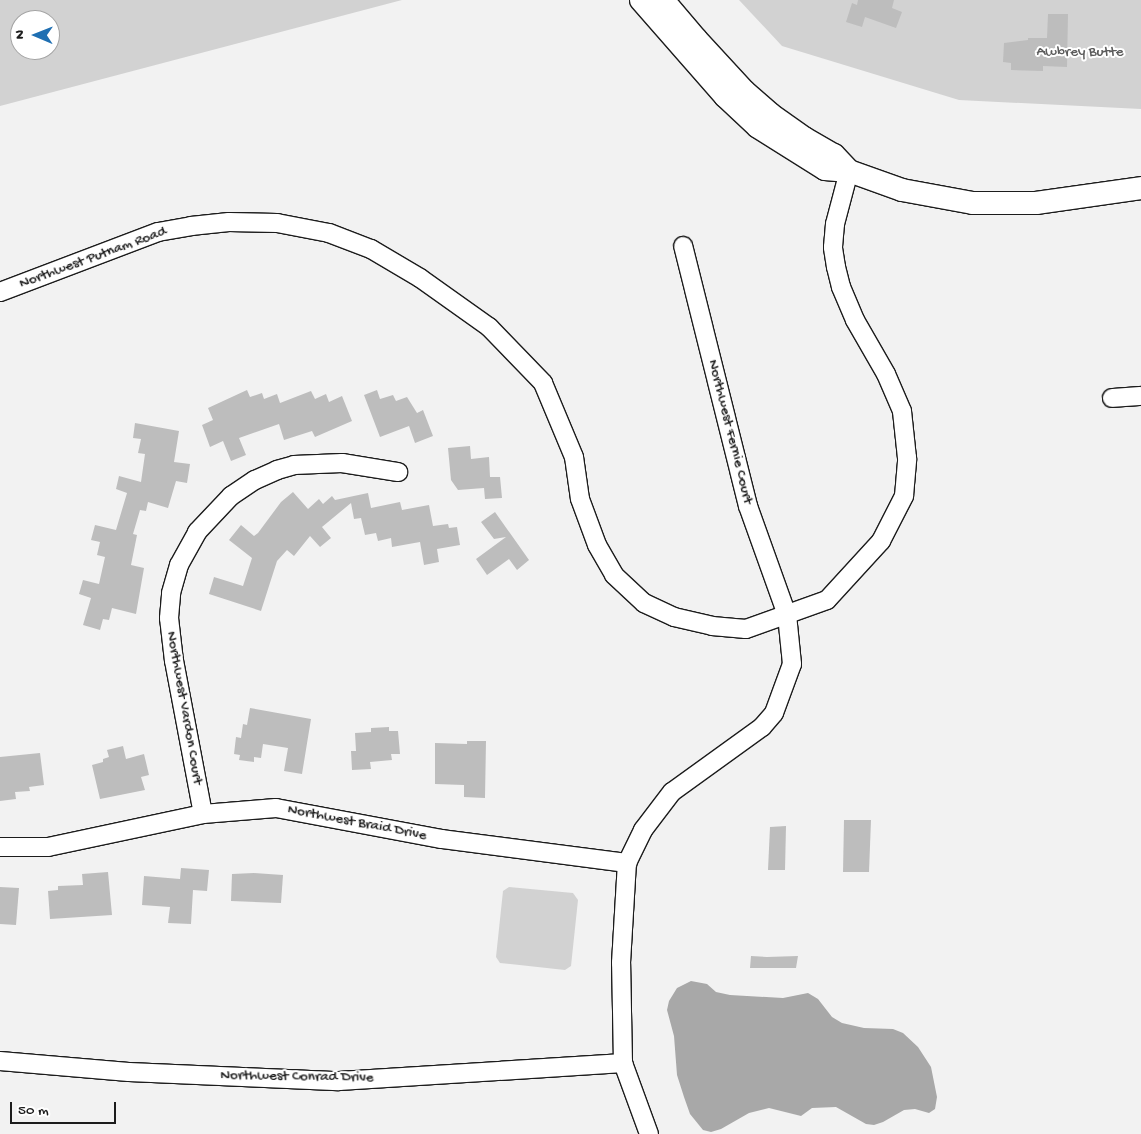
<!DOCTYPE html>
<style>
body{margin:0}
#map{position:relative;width:1141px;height:1134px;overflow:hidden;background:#f2f2f2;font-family:"Gochi Hand",sans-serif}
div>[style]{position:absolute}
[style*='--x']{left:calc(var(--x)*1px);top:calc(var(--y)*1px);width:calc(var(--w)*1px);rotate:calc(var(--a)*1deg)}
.green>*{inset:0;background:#d2d2d2}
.water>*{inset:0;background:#a8a8a8}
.building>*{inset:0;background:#bdbdbd}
.roads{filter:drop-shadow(1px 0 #1c1c1c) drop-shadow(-1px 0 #1c1c1c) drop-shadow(0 1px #1c1c1c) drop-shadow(0 -1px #1c1c1c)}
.minor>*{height:18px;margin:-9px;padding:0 9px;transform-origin:9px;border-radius:9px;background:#fff}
.major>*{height:22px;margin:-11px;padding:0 11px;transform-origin:11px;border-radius:11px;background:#fff}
span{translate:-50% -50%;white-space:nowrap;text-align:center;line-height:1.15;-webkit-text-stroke:4px #fff;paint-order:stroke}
.park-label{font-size:15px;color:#5c5c5c}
.street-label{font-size:15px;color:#1c1c1c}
.north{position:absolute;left:10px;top:10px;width:50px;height:50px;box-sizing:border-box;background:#fff;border:1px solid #a4a4a4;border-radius:50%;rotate:271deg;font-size:14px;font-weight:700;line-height:20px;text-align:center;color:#1c1c1c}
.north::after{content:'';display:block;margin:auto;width:18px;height:22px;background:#1f6fb2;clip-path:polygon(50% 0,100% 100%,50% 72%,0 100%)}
.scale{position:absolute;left:10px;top:1102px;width:106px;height:22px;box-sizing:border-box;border:2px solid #1c1c1c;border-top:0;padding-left:6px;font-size:15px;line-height:18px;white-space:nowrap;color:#1c1c1c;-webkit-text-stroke:4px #fff;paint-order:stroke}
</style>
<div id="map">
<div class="green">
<div style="clip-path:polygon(evenodd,0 0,402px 0,0 106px,0 0,20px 20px,50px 20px,50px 50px,20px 50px,20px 20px)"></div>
<div style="clip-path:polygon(739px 0,1141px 0,1141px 109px,959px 100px,782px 46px)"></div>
<div style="clip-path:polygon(509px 887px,573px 893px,578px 900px,571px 966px,565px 970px,500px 963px,496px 957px,503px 891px)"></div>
</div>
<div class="water">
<div style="clip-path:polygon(691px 981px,707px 984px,716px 992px,730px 995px,783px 998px,808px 993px,818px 999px,832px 1017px,842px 1023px,864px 1028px,893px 1029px,903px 1033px,918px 1047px,931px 1067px,937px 1097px,935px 1109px,929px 1113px,915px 1109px,904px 1110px,883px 1122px,874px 1125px,866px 1124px,836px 1107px,812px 1108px,801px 1116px,769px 1108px,749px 1113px,721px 1129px,711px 1132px,703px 1130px,690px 1114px,684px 1097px,677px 1075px,674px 1036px,667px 1010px,669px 1001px,677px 988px)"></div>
</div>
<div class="building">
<div style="clip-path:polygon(858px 0,894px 0,892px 8px,902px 12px,896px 28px,865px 17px,862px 27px,846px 22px,852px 3px,857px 5px)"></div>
<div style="clip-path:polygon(1048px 14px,1068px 14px,1067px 67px,1043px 66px,1043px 71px,1011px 70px,1011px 63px,1003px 62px,1004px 43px,1028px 40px,1028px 38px,1047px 38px)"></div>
<div style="clip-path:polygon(247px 390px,250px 397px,262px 393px,264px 399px,277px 394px,280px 403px,311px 391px,315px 399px,326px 394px,329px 402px,342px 396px,352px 421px,315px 437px,312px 431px,284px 440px,279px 424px,239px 438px,246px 455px,231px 461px,223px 441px,210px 447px,202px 425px,213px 420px,208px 408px)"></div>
<div style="clip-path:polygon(377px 390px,380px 399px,393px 395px,396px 401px,407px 397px,417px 413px,423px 410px,433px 436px,415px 443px,409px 426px,380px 437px,364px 395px)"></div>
<div style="clip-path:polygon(135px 423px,179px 431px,174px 462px,190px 464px,187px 483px,176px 481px,168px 508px,148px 502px,146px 511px,140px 510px,133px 534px,137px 535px,131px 565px,144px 568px,136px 614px,112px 608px,109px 620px,103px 619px,100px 630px,83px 625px,91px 598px,79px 594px,83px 580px,99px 584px,105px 557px,97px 555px,100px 542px,91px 540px,95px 525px,116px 530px,127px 493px,116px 489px,119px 476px,141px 482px,145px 454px,138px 453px,141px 439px,133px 438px)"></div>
<div style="clip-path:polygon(470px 446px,471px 459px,489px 457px,490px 477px,500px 477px,502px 498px,485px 499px,484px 488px,458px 490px,451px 480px,448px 448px)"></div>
<div style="clip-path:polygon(293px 492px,308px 509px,319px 499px,323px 504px,332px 496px,335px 500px,368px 493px,371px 508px,400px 502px,402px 510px,429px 505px,433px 526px,448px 524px,449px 528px,457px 527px,460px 545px,437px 549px,439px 562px,424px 565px,420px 542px,392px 547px,391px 538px,378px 541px,376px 533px,365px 535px,361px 518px,354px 519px,351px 503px,322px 527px,331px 538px,320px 547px,310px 536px,294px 556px,287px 550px,277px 561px,261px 611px,209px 594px,214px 577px,243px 586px,252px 558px,229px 540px,241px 525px,254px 536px,258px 533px,281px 502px)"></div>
<div style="clip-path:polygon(495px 512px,529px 560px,517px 570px,509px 559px,487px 575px,476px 559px,506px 537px,494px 539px,481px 522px)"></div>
<div style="clip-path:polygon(250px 708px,311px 719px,302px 774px,284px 771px,288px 748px,263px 744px,261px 758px,254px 757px,254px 762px,239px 760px,240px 755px,234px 754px,236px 737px,241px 738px,243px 724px,247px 725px)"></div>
<div style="clip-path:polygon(389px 727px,389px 731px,398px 731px,400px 754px,391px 754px,392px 760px,370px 762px,371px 769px,352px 770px,351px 751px,356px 751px,355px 733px,371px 732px,371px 728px)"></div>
<div style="clip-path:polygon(467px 741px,486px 741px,485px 798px,464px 797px,464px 785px,435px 784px,435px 743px,467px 744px)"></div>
<div style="clip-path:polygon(123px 746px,126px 759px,144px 754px,149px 775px,141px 777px,145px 790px,100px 799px,92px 765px,103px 762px,103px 759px,109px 757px,107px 750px)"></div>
<div style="clip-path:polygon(40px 753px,44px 785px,29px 787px,30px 791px,15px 792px,16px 799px,0 801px,0 757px)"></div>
<div style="clip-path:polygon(844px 820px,871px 820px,869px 872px,843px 872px)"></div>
<div style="clip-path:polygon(786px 826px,785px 870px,768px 870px,770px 827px)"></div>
<div style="clip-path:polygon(181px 868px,209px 870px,207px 891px,193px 890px,191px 924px,168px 923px,170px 907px,142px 905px,144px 876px,180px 879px)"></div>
<div style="clip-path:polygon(108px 872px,112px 915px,50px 919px,48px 891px,58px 890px,58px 886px,83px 885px,82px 874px)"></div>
<div style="clip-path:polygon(254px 873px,283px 875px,281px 903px,231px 901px,232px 874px)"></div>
<div style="clip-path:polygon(0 887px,19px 888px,16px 925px,0 924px)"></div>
<div style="clip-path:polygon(751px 956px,767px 957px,798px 956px,796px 968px,750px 968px)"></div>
</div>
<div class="roads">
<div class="minor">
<div style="--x:0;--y:292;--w:169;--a:-20.8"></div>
<div style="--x:158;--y:232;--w:34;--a:-10"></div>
<div style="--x:191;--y:226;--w:38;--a:-6"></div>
<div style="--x:229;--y:222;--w:48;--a:1.2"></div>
<div style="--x:277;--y:223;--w:53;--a:10.9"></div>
<div style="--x:329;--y:233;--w:45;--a:20.9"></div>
<div style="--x:371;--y:249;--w:57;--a:30.6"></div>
<div style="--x:420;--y:278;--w:85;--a:35.4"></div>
<div style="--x:489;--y:327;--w:78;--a:46"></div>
<div style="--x:543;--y:383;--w:80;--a:67.3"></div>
<div style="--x:574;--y:457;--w:42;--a:81.9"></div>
<div style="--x:580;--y:499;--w:49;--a:69.7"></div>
<div style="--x:597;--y:545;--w:34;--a:60"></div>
<div style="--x:614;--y:575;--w:41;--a:43"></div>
<div style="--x:644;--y:603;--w:33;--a:25"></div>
<div style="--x:674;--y:617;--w:39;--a:13"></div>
<div style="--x:712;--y:626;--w:34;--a:5"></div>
<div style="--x:746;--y:629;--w:86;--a:-19.7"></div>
<div style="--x:827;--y:600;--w:80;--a:-47.5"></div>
<div style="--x:881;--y:541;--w:51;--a:-62.9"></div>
<div style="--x:904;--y:496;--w:38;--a:-85"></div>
<div style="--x:907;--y:458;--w:47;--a:-96.1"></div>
<div style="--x:902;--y:411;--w:40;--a:-113.4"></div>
<div style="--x:886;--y:374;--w:62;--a:-119.9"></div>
<div style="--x:855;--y:320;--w:36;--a:-113"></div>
<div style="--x:841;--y:287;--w:21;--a:-104"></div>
<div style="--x:836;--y:267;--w:20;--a:-99"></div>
<div style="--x:833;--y:247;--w:23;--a:-85"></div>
<div style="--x:835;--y:224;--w:55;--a:-75.2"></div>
<div style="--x:1112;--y:398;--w:29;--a:-4"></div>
<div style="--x:203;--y:814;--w:156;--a:-100.7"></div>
<div style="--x:174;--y:661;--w:43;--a:-96.6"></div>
<div style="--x:169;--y:618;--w:25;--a:-85"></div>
<div style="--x:171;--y:593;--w:29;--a:-74"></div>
<div style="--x:179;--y:565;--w:38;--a:-61"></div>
<div style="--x:197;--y:532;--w:50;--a:-46.6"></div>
<div style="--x:231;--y:496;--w:29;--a:-34"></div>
<div style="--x:255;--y:480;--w:24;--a:-24"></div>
<div style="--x:277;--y:470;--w:18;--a:-16"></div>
<div style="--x:294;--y:465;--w:48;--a:-2.4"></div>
<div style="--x:342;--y:463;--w:57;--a:9.1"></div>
<div style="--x:0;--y:847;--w:48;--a:0"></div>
<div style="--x:48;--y:847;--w:158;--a:-12"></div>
<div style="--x:203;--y:814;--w:73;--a:-4.7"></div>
<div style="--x:276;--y:808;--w:169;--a:10.6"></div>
<div style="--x:442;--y:839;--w:187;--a:7.4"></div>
<div style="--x:0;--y:1061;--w:129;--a:4.9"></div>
<div style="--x:129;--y:1072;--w:210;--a:2.5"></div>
<div style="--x:339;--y:1081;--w:285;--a:-3.6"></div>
<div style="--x:649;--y:1134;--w:76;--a:-110.1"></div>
<div style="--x:623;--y:1063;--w:100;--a:-91.1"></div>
<div style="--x:621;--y:963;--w:100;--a:-86.6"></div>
<div style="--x:627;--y:863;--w:37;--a:-64"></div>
<div style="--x:643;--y:830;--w:48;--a:-52.7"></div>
<div style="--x:672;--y:792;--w:111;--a:-35.8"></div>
<div style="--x:762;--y:727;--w:18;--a:-49"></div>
<div style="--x:774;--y:713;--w:52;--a:-69.8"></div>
<div style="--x:792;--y:664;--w:49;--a:-95.8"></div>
<div style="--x:787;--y:615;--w:116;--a:-109.7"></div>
<div style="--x:748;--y:506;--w:268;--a:-104"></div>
</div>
<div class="major">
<div style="--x:641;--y:0;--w:128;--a:48.8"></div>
<div style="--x:725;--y:96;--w:45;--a:43.2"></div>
<div style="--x:758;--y:127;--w:79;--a:32.1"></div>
<div style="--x:825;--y:169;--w:24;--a:5"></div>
<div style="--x:849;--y:171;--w:56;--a:19.7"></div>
<div style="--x:902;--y:190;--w:72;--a:10.4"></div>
<div style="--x:973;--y:203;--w:63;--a:0"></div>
<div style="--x:1036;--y:203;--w:106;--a:-8.1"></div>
<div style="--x:663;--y:0;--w:51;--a:49.8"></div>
<div style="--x:696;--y:39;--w:71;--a:47.3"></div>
<div style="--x:744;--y:91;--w:35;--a:41"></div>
<div style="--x:770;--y:114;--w:42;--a:35.2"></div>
<div style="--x:804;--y:138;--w:34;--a:30"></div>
<div style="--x:834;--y:155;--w:22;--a:47"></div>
</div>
</div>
<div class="park-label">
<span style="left:1080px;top:53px">Awbrey Butte</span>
</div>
<div class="street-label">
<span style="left:93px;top:258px;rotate:-20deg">Northwest Putnam Road</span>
<span style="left:730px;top:432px;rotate:76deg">Northwest Fernie Court</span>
<span style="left:184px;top:708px;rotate:80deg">Northwest Vardon Court</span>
<span style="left:357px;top:823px;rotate:11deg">Northwest Braid Drive</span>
<span style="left:297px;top:1077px;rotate:1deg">Northwest Conrad Drive</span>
</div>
<div class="north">N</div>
<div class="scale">50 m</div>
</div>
